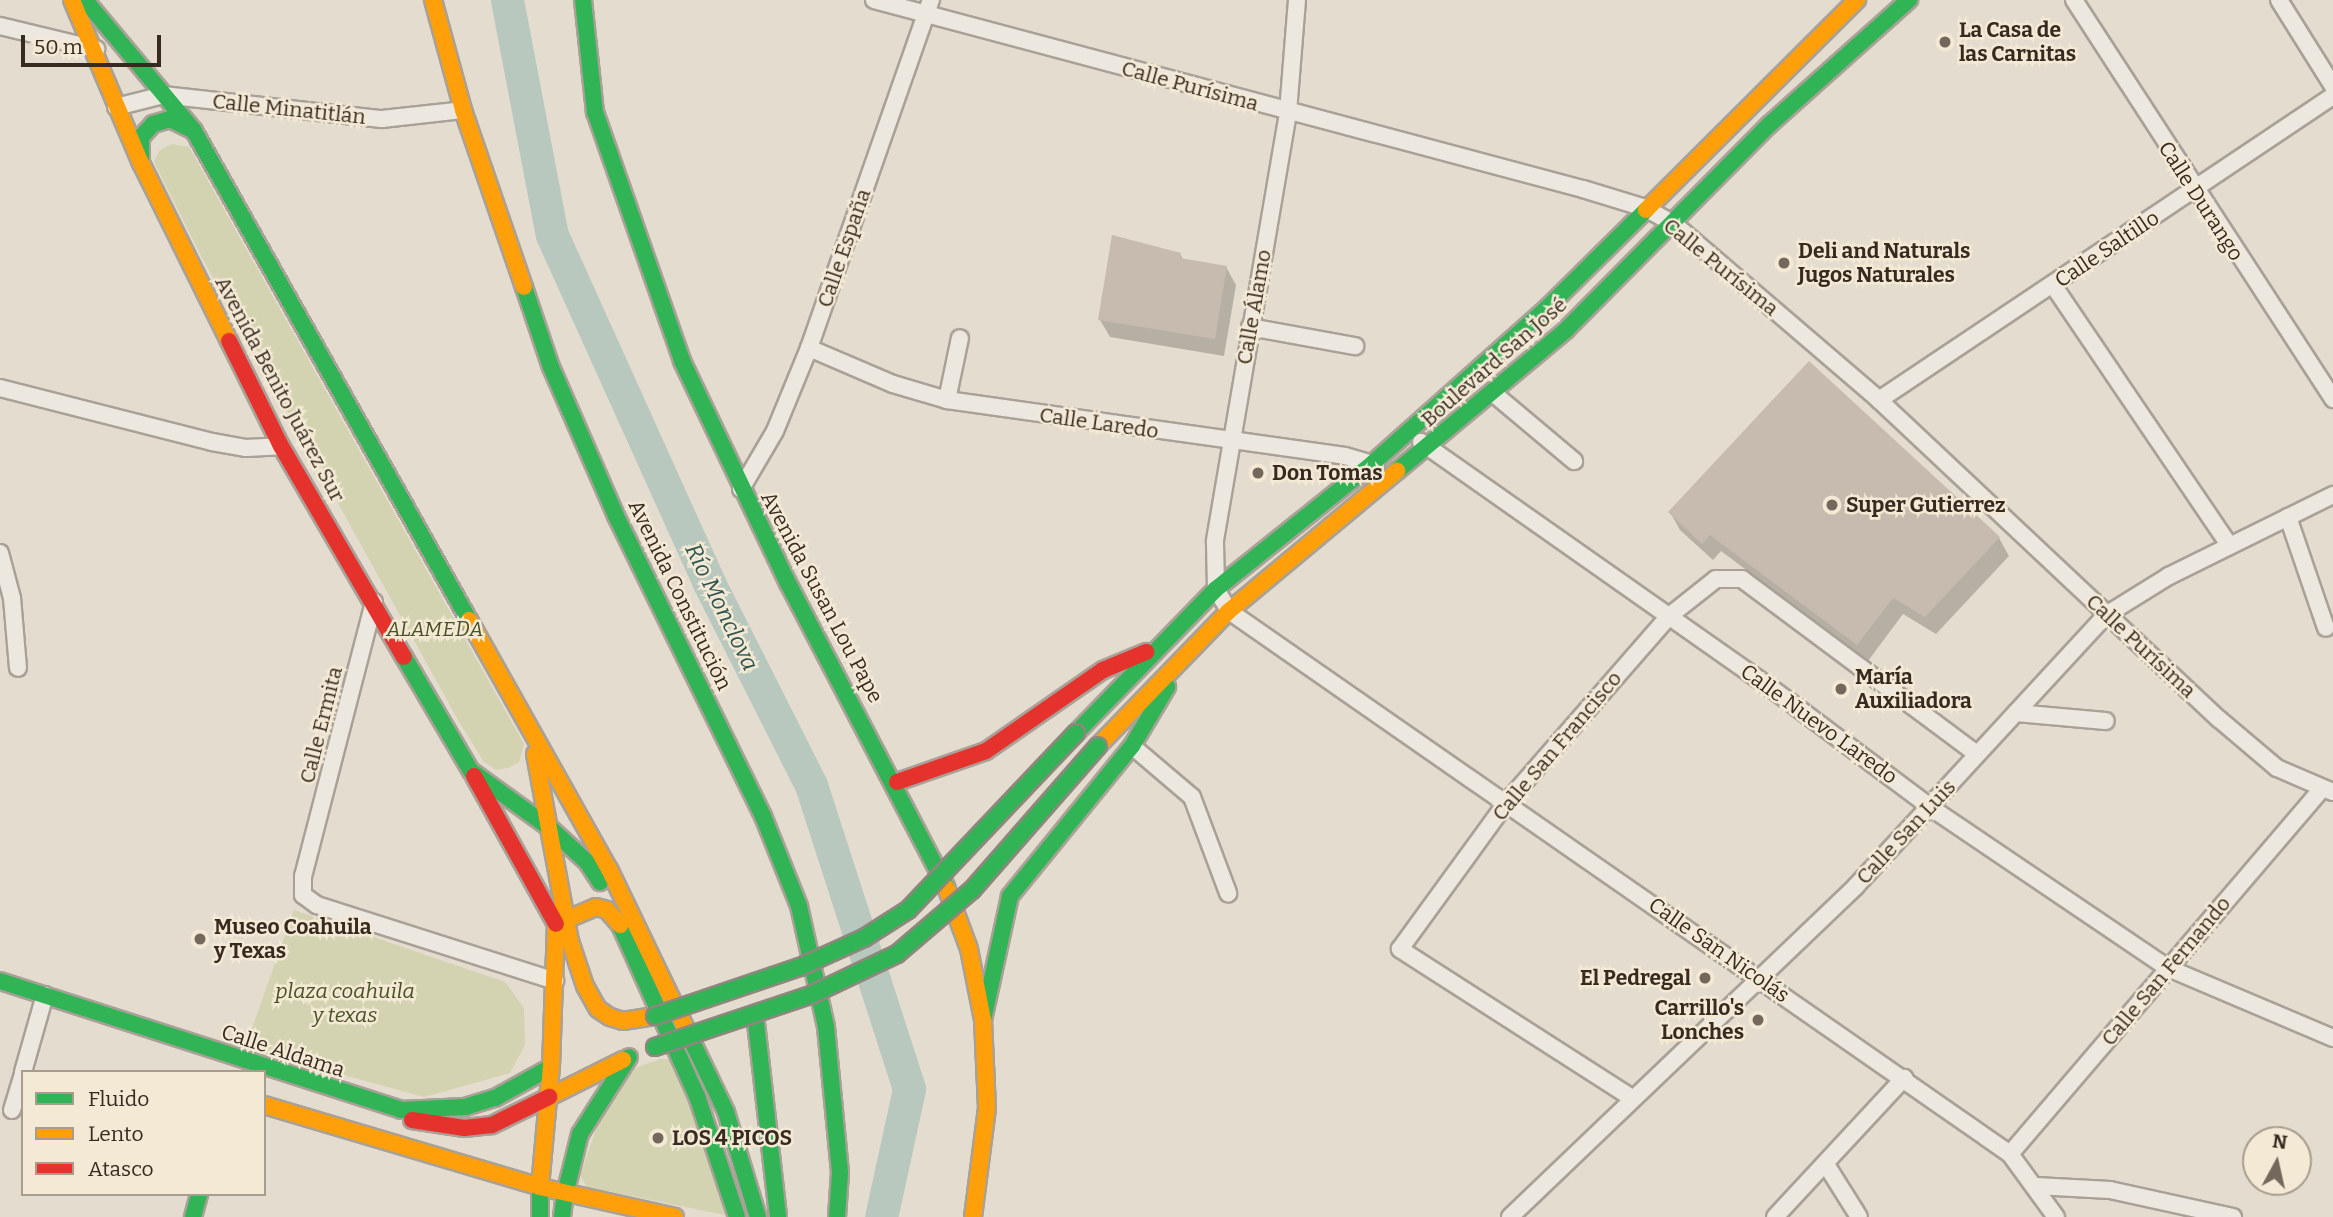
<!DOCTYPE html>
<meta charset="utf-8">
<style>
body{margin:0}
#map{position:relative;width:2333px;height:1217px;overflow:hidden;background:#e4dcce;font-family:Bitter,serif}
div>[style]{position:absolute}
[style*='--x']{left:calc(var(--x)*1px);top:calc(var(--y)*1px);width:calc(var(--w)*1px);rotate:calc(var(--a)*1deg)}
.green>*{inset:0;background:#d3d2b1}
.shadow>*{inset:0;background:#0003}
.river>*{height:33px;margin:-16.5px;padding:0 16.5px;transform-origin:16.5px;border-radius:16.5px;background:#b9c8be}
.building>*{inset:0;background:#c7bbaf}
.roads{filter:drop-shadow(2px 0 #a9a197) drop-shadow(-2px 0 #a9a197) drop-shadow(0 2px #a9a197) drop-shadow(0 -2px #a9a197)}
.street>*{height:16px;margin:-8px;padding:0 8px;transform-origin:8px;border-radius:8px;background:#ece8e0}
.fast>*{height:16px;margin:-8px;padding:0 8px;transform-origin:8px;border-radius:8px;background:#30b455}
.slow>*{height:16px;margin:-8px;padding:0 8px;transform-origin:8px;border-radius:8px;background:#ff9f0a}
.jam>*{height:16px;margin:-8px;padding:0 8px;transform-origin:8px;border-radius:8px;background:#e5322d}
.bridges{filter:drop-shadow(2px 0 #8e877e) drop-shadow(-2px 0 #8e877e) drop-shadow(0 2px #8e877e) drop-shadow(0 -2px #8e877e)}
.fast-bridge>*{height:16px;margin:-8px;padding:0 8px;transform-origin:8px;border-radius:8px;background:#30b455}
.dots>*{width:19px;height:19px;translate:-50% -50%;box-sizing:border-box;border:4px solid #f3e9d5;border-radius:50%}
span{translate:-50% -50%;white-space:nowrap;text-align:center;line-height:1.15;-webkit-text-stroke:5px #f3e9d5;paint-order:stroke}
.poi-label{font-size:21px;color:#372a20;font-weight:700}
.left{translate:0 -50%;text-align:left}
.right{translate:-100% -50%;text-align:right}
.street-label{font-size:21px;color:#372a20}
.park-label{font-size:21px;color:#495227;font-style:italic}
.water-label{font-size:23px;color:#305652;font-style:italic}
.legend{position:absolute;left:21px;top:1070px;width:245px;height:126px;box-sizing:border-box;background:#f3e9d5;border:2px solid #a89d8d;margin:0;padding:9px 12px;list-style:none;font-size:21px;color:#372a20}
.legend li{display:flex;align-items:center;gap:14px;height:35px}
.legend b{width:35px;border:2px solid #a89d8d}
.north{position:absolute;left:2242px;top:1126px;width:70px;height:70px;box-sizing:border-box;background:#f3e9d5;border:2px solid #a89d8d;border-radius:50%;rotate:8deg;font-size:19px;font-weight:700;line-height:28px;text-align:center;color:#372a20}
.north::after{content:'';display:block;margin:auto;width:24px;height:32px;background:#74685d;clip-path:polygon(50% 0,100% 100%,50% 72%,0 100%)}
.scale{position:absolute;left:21px;top:35px;width:140px;height:32px;box-sizing:border-box;border:4px solid #372a20;border-top:0;padding-left:9px;font-size:21px;line-height:24px;white-space:nowrap;color:#372a20;-webkit-text-stroke:5px #f3e9d5;paint-order:stroke}
</style>
<div id="map">
<div class="green">
<div style="clip-path:polygon(172px 144px,189px 147px,524px 744px,519px 762px,508px 768px,496px 770px,484px 762px,458px 720px,200px 254px,154px 162px,159px 151px)"></div>
<div style="clip-path:polygon(294px 910px,505px 982px,524px 1008px,525px 1045px,510px 1073px,424px 1097px,245px 1048px)"></div>
<div style="clip-path:polygon(660px 1059px,670px 1059px,691px 1106px,725px 1215px,587px 1187px,580px 1175px,601px 1115px,635px 1068px)"></div>
</div>
<div class="shadow">
<div style="clip-path:polygon(1180px 254px,1184px 261px,1226px 267px,1236px 285px,1224px 356px,1110px 337px,1100px 320px)"></div>
<div style="clip-path:polygon(1670px 512px,1999px 538px,2009px 556px,1936px 634px,1903px 614px,1868px 661px,1721px 551px,1713px 560px,1680px 530px)"></div>
</div>
<div class="river">
<div style="--x:507;--y:0;--w:239;--a:79.2"></div>
<div style="--x:552;--y:235;--w:382;--a:65.7"></div>
<div style="--x:709;--y:583;--w:226;--a:63.2"></div>
<div style="--x:811;--y:785;--w:319;--a:72.1"></div>
<div style="--x:909;--y:1089;--w:131;--a:102.3"></div>
</div>
<div class="building">
<div style="clip-path:polygon(1112px 235px,1181px 253px,1180px 258px,1227px 266px,1215px 339px,1098px 320px)"></div>
<div style="clip-path:polygon(1809px 361px,2000px 537px,1925px 617px,1893px 598px,1857px 645px,1710px 535px,1702px 544px,1668px 512px)"></div>
</div>
<div class="roads">
<div class="street">
<div style="--x:874;--y:0;--w:734;--a:14.93"></div>
<div style="--x:1583;--y:189;--w:65;--a:17"></div>
<div style="--x:1645;--y:208;--w:33;--a:29"></div>
<div style="--x:1674;--y:224;--w:270;--a:40.6"></div>
<div style="--x:1879;--y:400;--w:466;--a:43.2"></div>
<div style="--x:2219;--y:719;--w:76;--a:40.2"></div>
<div style="--x:2277;--y:768;--w:61;--a:23.2"></div>
<div style="--x:1297;--y:0;--w:113;--a:94.6"></div>
<div style="--x:1288;--y:113;--w:435;--a:99.7"></div>
<div style="--x:1215;--y:542;--w:47;--a:88.8"></div>
<div style="--x:1216;--y:589;--w:26;--a:59"></div>
<div style="--x:1229;--y:611;--w:951;--a:34.81"></div>
<div style="--x:2010;--y:1154;--w:78;--a:53.9"></div>
<div style="--x:2074;--y:0;--w:476;--a:57"></div>
<div style="--x:2279;--y:0;--w:102;--a:57.9"></div>
<div style="--x:0;--y:26;--w:99;--a:13.5"></div>
<div style="--x:116;--y:107;--w:49;--a:-14.3"></div>
<div style="--x:163;--y:95;--w:220;--a:6.3"></div>
<div style="--x:382;--y:119;--w:81;--a:-6.3"></div>
<div style="--x:2053;--y:285;--w:315;--a:55.9"></div>
<div style="--x:1250;--y:327;--w:107;--a:10.3"></div>
<div style="--x:809;--y:348;--w:91;--a:23.2"></div>
<div style="--x:893;--y:384;--w:56;--a:16.5"></div>
<div style="--x:947;--y:400;--w:402;--a:8"></div>
<div style="--x:1345;--y:456;--w:32;--a:16"></div>
<div style="--x:0;--y:388;--w:219;--a:14.3"></div>
<div style="--x:212;--y:442;--w:35;--a:10"></div>
<div style="--x:246;--y:448;--w:35;--a:-3"></div>
<div style="--x:1493;--y:393;--w:106;--a:40"></div>
<div style="--x:947;--y:400;--w:63;--a:-78.2"></div>
<div style="--x:1879;--y:400;--w:546;--a:-33.81"></div>
<div style="--x:1421;--y:442;--w:428;--a:35.1"></div>
<div style="--x:1771;--y:688;--w:199;--a:36.8"></div>
<div style="--x:1930;--y:807;--w:287;--a:34.1"></div>
<div style="--x:2168;--y:968;--w:179;--a:23"></div>
<div style="--x:741;--y:489;--w:67;--a:-59.6"></div>
<div style="--x:775;--y:431;--w:90;--a:-67.7"></div>
<div style="--x:809;--y:348;--w:369;--a:-70.7"></div>
<div style="--x:2288;--y:517;--w:117;--a:71.1"></div>
<div style="--x:0;--y:553;--w:47;--a:75.1"></div>
<div style="--x:12;--y:598;--w:70;--a:85.1"></div>
<div style="--x:374;--y:602;--w:283;--a:104.5"></div>
<div style="--x:303;--y:876;--w:19;--a:90"></div>
<div style="--x:303;--y:895;--w:17;--a:36"></div>
<div style="--x:317;--y:905;--w:250;--a:17.7"></div>
<div style="--x:2016;--y:713;--w:90;--a:5.1"></div>
<div style="--x:1132;--y:746;--w:79;--a:40.4"></div>
<div style="--x:1192;--y:797;--w:103;--a:69.4"></div>
<div style="--x:23;--y:1072;--w:80;--a:-74.1"></div>
<div style="--x:1632;--y:1098;--w:276;--a:-147.3"></div>
<div style="--x:1400;--y:949;--w:180;--a:-54"></div>
<div style="--x:1506;--y:803;--w:247;--a:-48.9"></div>
<div style="--x:1668;--y:617;--w:61;--a:-38.4"></div>
<div style="--x:1716;--y:579;--w:26;--a:0"></div>
<div style="--x:1742;--y:579;--w:293;--a:36.7"></div>
<div style="--x:12;--y:1110;--w:39;--a:-73"></div>
<div style="--x:2010;--y:1154;--w:480;--a:-49.5"></div>
<div style="--x:1827;--y:1166;--w:60;--a:57.9"></div>
<div style="--x:2036;--y:1186;--w:74;--a:3.1"></div>
<div style="--x:2110;--y:1190;--w:126;--a:12.4"></div>
<div style="--x:1510;--y:1217;--w:479;--a:-43.7"></div>
<div style="--x:1856;--y:886;--w:369;--a:-47.3"></div>
<div style="--x:2106;--y:615;--w:74;--a:-31.8"></div>
<div style="--x:2169;--y:576;--w:183;--a:-26.3"></div>
<div style="--x:1775;--y:1217;--w:190;--a:-47.1"></div>
</div>
<div class="fast">
<div style="--x:85;--y:0;--w:170;--a:50.2"></div>
<div style="--x:194;--y:131;--w:561;--a:60.65"></div>
<div style="--x:583;--y:0;--w:113;--a:83.9"></div>
<div style="--x:595;--y:112;--w:264;--a:70.7"></div>
<div style="--x:682;--y:361;--w:246;--a:64.5"></div>
<div style="--x:788;--y:583;--w:343;--a:62.5"></div>
<div style="--x:141;--y:162;--w:25;--a:-90"></div>
<div style="--x:141;--y:137;--w:18;--a:-47"></div>
<div style="--x:153;--y:124;--w:18;--a:-16"></div>
<div style="--x:170;--y:119;--w:25;--a:26"></div>
<div style="--x:524;--y:287;--w:84;--a:71.4"></div>
<div style="--x:551;--y:367;--w:163;--a:66.4"></div>
<div style="--x:616;--y:516;--w:334;--a:63.9"></div>
<div style="--x:763;--y:816;--w:97;--a:68.2"></div>
<div style="--x:799;--y:906;--w:124;--a:77.4"></div>
<div style="--x:826;--y:1027;--w:146;--a:84.5"></div>
<div style="--x:840;--y:1172;--w:45;--a:93.8"></div>
<div style="--x:1397;--y:471;--w:220;--a:-39.8"></div>
<div style="--x:1566;--y:330;--w:289;--a:-45.3"></div>
<div style="--x:1769;--y:125;--w:188;--a:-41.8"></div>
<div style="--x:404;--y:657;--w:132;--a:59.6"></div>
<div style="--x:471;--y:771;--w:99;--a:35.9"></div>
<div style="--x:551;--y:829;--w:49;--a:42.5"></div>
<div style="--x:587;--y:862;--w:24;--a:57"></div>
<div style="--x:1076;--y:733;--w:201;--a:-45.8"></div>
<div style="--x:1216;--y:589;--w:201;--a:-38.7"></div>
<div style="--x:1373;--y:463;--w:233;--a:-41.7"></div>
<div style="--x:1547;--y:308;--w:139;--a:-44.7"></div>
<div style="--x:620;--y:925;--w:188;--a:65.8"></div>
<div style="--x:697;--y:1096;--w:127;--a:71.7"></div>
<div style="--x:0;--y:981;--w:421;--a:17.8"></div>
<div style="--x:401;--y:1110;--w:64;--a:-2.7"></div>
<div style="--x:465;--y:1107;--w:31;--a:-17"></div>
<div style="--x:495;--y:1098;--w:64;--a:-29"></div>
<div style="--x:755;--y:1014;--w:204;--a:83.5"></div>
<div style="--x:983;--y:1020;--w:127;--a:-77.7"></div>
<div style="--x:1010;--y:896;--w:193;--a:-50.9"></div>
<div style="--x:1132;--y:746;--w:69;--a:-59.3"></div>
<div style="--x:685;--y:1027;--w:94;--a:64.2"></div>
<div style="--x:726;--y:1112;--w:110;--a:73.1"></div>
<div style="--x:540;--y:1187;--w:30;--a:90"></div>
<div style="--x:565;--y:1194;--w:62;--a:-76"></div>
<div style="--x:580;--y:1134;--w:91;--a:-57.5"></div>
<div style="--x:193;--y:1217;--w:24;--a:-75"></div>
<div style="--x:562;--y:1217;--w:23;--a:-83"></div>
</div>
<div class="slow">
<div style="--x:72;--y:0;--w:177;--a:67.1"></div>
<div style="--x:141;--y:163;--w:199;--a:63.7"></div>
<div style="--x:433;--y:0;--w:114;--a:74.7"></div>
<div style="--x:463;--y:110;--w:187;--a:71"></div>
<div style="--x:1646;--y:210;--w:298;--a:-44.9"></div>
<div style="--x:469;--y:620;--w:286;--a:60.7"></div>
<div style="--x:609;--y:869;--w:175;--a:64.3"></div>
<div style="--x:1098;--y:746;--w:188;--a:-45.9"></div>
<div style="--x:1229;--y:611;--w:219;--a:-39.8"></div>
<div style="--x:535;--y:754;--w:190;--a:79.4"></div>
<div style="--x:570;--y:941;--w:47;--a:71.6"></div>
<div style="--x:585;--y:986;--w:26;--a:61"></div>
<div style="--x:598;--y:1009;--w:14;--a:34"></div>
<div style="--x:610;--y:1017;--w:14;--a:17"></div>
<div style="--x:623;--y:1021;--w:32;--a:-9"></div>
<div style="--x:946;--y:887;--w:66;--a:69.6"></div>
<div style="--x:969;--y:949;--w:72;--a:78.8"></div>
<div style="--x:983;--y:1020;--w:88;--a:87.4"></div>
<div style="--x:987;--y:1108;--w:110;--a:97.3"></div>
<div style="--x:549;--y:1097;--w:83;--a:-26.6"></div>
<div style="--x:264;--y:1105;--w:288;--a:16.5"></div>
<div style="--x:540;--y:1187;--w:138;--a:12.5"></div>
<div style="--x:540;--y:1187;--w:121;--a:-84.8"></div>
<div style="--x:551;--y:1067;--w:143;--a:-88"></div>
<div style="--x:556;--y:924;--w:43;--a:-23"></div>
<div style="--x:596;--y:907;--w:11;--a:15"></div>
<div style="--x:607;--y:910;--w:20;--a:49"></div>
</div>
<div class="jam">
<div style="--x:229;--y:341;--w:117;--a:63.7"></div>
<div style="--x:281;--y:446;--w:244;--a:59.8"></div>
<div style="--x:474;--y:776;--w:169;--a:61"></div>
<div style="--x:897;--y:782;--w:94;--a:-19.2"></div>
<div style="--x:986;--y:751;--w:142;--a:-34.7"></div>
<div style="--x:1103;--y:670;--w:47;--a:-22.7"></div>
<div style="--x:412;--y:1120;--w:53;--a:8.7"></div>
<div style="--x:464;--y:1128;--w:28;--a:-6"></div>
<div style="--x:492;--y:1125;--w:64;--a:-26.2"></div>
</div>
</div>
<div class="bridges">
<div class="fast-bridge">
<div style="--x:655;--y:1016;--w:153;--a:-18.7"></div>
<div style="--x:800;--y:967;--w:70;--a:-24.4"></div>
<div style="--x:864;--y:938;--w:52;--a:-32.5"></div>
<div style="--x:908;--y:910;--w:244;--a:-46.5"></div>
<div style="--x:655;--y:1047;--w:167;--a:-18.5"></div>
<div style="--x:813;--y:994;--w:93;--a:-25.5"></div>
<div style="--x:897;--y:954;--w:99;--a:-40.5"></div>
<div style="--x:972;--y:890;--w:191;--a:-48.8"></div>
</div>
</div>
<div class="dots">
<div style="left:1945px;top:42px;background:#74685d"></div>
<div style="left:1784px;top:263px;background:#74685d"></div>
<div style="left:1258px;top:473px;background:#74685d"></div>
<div style="left:1832px;top:505px;background:#74685d"></div>
<div style="left:1841px;top:689px;background:#74685d"></div>
<div style="left:200px;top:939px;background:#74685d"></div>
<div style="left:1705px;top:978px;background:#74685d"></div>
<div style="left:1758px;top:1020px;background:#74685d"></div>
<div style="left:658px;top:1138px;background:#74685d"></div>
</div>
<div class="poi-label">
<span class="left" style="left:1959px;top:42px">La Casa de<br>las Carnitas</span>
<span class="left" style="left:1798px;top:263px">Deli and Naturals<br>Jugos Naturales</span>
<span class="left" style="left:1272px;top:473px">Don Tomas</span>
<span class="left" style="left:1846px;top:505px">Super Gutierrez</span>
<span class="left" style="left:1855px;top:689px">María<br>Auxiliadora</span>
<span class="left" style="left:214px;top:939px">Museo Coahuila<br>y Texas</span>
<span class="right" style="left:1691px;top:978px">El Pedregal</span>
<span class="right" style="left:1744px;top:1020px">Carrillo's<br>Lonches</span>
<span class="left" style="left:672px;top:1138px">LOS 4 PICOS</span>
</div>
<div class="street-label">
<span style="left:1190px;top:86px;rotate:15deg">Calle Purísima</span>
<span style="left:289px;top:109px;rotate:6deg">Calle Minatitlán</span>
<span style="left:2201px;top:201px;rotate:57deg">Calle Durango</span>
<span style="left:844px;top:248px;rotate:-71deg">Calle España</span>
<span style="left:2107px;top:249px;rotate:-34deg">Calle Saltillo</span>
<span style="left:1721px;top:267px;rotate:39deg">Calle Purísima</span>
<span style="left:1254px;top:307px;rotate:-80deg">Calle Álamo</span>
<span style="left:1494px;top:362px;rotate:-41deg">Boulevard San José</span>
<span style="left:280px;top:389px;rotate:62deg">Avenida Benito Juárez Sur</span>
<span style="left:1099px;top:423px;rotate:8deg">Calle Laredo</span>
<span style="left:680px;top:595px;rotate:64deg">Avenida Constitución</span>
<span style="left:822px;top:597px;rotate:62deg">Avenida Susan Lou Pape</span>
<span style="left:2141px;top:646px;rotate:43deg">Calle Purísima</span>
<span style="left:1819px;top:724px;rotate:36deg">Calle Nuevo Laredo</span>
<span style="left:321px;top:725px;rotate:-76deg">Calle Ermita</span>
<span style="left:1557px;top:746px;rotate:-50deg">Calle San Francisco</span>
<span style="left:1906px;top:832px;rotate:-47deg">Calle San Luis</span>
<span style="left:1719px;top:950px;rotate:35deg">Calle San Nicolás</span>
<span style="left:2166px;top:971px;rotate:-50deg">Calle San Fernando</span>
<span style="left:283px;top:1051px;rotate:18deg">Calle Aldama</span>
</div>
<div class="park-label">
<span style="left:435px;top:629px">ALAMEDA</span>
<span style="left:345px;top:1003px">plaza coahuila<br>y texas</span>
</div>
<div class="water-label">
<span style="left:722px;top:607px;rotate:64deg">Río Monclova</span>
</div>
<ul class="legend">
<li><b style="height:9px;background:#30b455"></b>Fluido</li>
<li><b style="height:9px;background:#ff9f0a"></b>Lento</li>
<li><b style="height:9px;background:#e5322d"></b>Atasco</li>
</ul>
<div class="north">N</div>
<div class="scale">50 m</div>
</div>
